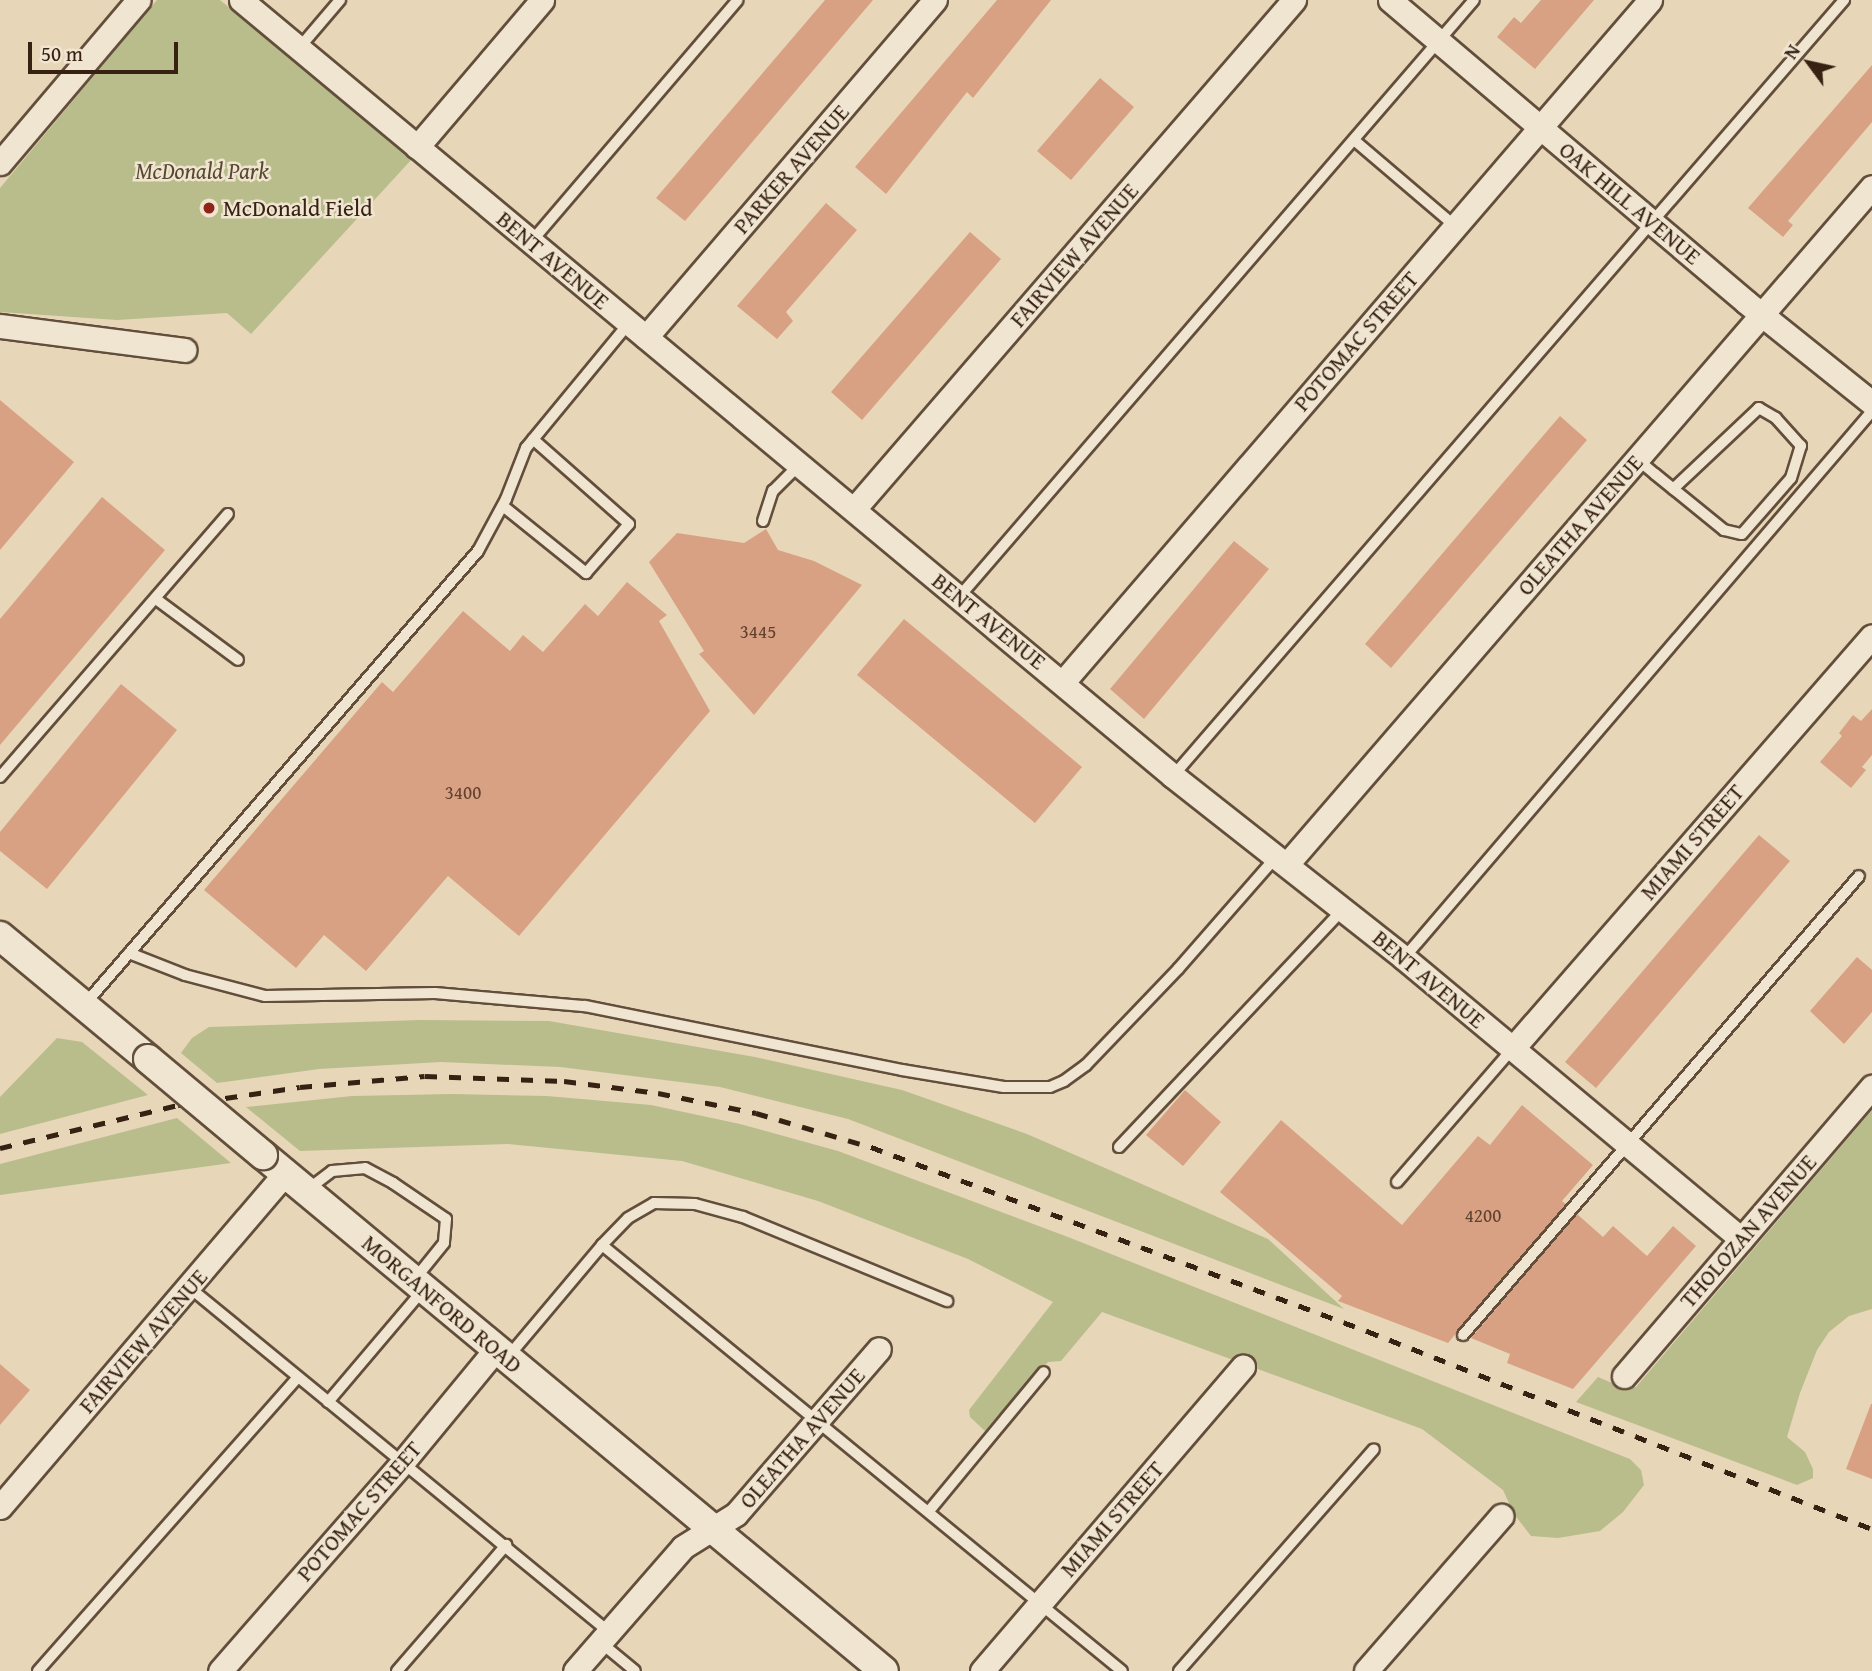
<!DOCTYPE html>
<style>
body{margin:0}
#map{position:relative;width:1872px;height:1671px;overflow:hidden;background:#e7d7b8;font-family:"Gentium Book Plus",serif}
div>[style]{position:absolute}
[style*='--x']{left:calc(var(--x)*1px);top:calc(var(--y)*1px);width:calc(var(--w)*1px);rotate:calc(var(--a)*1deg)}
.green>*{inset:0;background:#b9bd8c}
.building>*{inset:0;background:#d9a183}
.roads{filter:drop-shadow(2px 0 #634e3c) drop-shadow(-2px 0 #634e3c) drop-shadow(0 2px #634e3c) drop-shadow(0 -2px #634e3c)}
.service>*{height:10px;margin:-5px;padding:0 5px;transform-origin:5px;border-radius:5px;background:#efe5d1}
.minor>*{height:23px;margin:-11.5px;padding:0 11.5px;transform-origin:11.5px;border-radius:11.5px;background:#efe5d1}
.tertiary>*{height:28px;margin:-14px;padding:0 14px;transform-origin:14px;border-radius:14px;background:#efe5d1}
.rail>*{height:5px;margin-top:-2.5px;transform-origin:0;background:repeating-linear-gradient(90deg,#372113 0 12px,transparent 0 24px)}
.bridges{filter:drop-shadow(2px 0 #634e3c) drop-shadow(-2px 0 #634e3c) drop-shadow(0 2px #634e3c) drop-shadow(0 -2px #634e3c)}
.tertiary-bridge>*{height:28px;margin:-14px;padding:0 14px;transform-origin:14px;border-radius:14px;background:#efe5d1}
.dots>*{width:19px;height:19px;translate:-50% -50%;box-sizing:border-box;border:4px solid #efe5d1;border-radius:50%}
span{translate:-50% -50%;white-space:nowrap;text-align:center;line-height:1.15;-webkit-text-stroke:5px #efe5d1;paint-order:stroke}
.number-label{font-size:19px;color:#60412f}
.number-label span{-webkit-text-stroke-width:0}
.street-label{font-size:23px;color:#372113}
.park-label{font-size:23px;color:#584831;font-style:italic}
.poi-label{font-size:23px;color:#372113}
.left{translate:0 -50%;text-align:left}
.north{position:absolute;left:1774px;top:28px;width:70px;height:70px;-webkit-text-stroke:5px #efe5d1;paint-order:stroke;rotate:303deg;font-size:19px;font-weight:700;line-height:28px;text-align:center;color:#372113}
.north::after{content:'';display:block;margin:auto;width:24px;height:32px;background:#372113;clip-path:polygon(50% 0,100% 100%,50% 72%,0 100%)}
.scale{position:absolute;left:28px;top:42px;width:150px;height:32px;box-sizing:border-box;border:4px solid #372113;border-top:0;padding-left:9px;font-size:21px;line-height:24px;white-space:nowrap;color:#372113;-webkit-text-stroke:5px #efe5d1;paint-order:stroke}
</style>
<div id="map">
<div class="green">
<div style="clip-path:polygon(157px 0,220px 0,412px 159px,251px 334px,227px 313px,117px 320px,0 312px,0 188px)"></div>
<div style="clip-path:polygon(420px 1020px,549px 1021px,755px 1057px,902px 1090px,1027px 1134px,1268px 1239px,1344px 1309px,848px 1119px,720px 1087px,560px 1067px,441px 1062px,319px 1069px,217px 1083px,181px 1053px,192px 1038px,209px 1027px)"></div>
<div style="clip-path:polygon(57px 1038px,82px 1042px,148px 1095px,0 1134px,0 1097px)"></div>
<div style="clip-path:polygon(452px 1094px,547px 1096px,651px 1105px,740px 1124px,838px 1151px,1068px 1237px,1630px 1459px,1641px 1470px,1644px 1485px,1623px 1512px,1600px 1531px,1558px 1538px,1531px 1536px,1514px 1514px,1503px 1490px,1422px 1429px,1102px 1312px,1061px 1361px,1048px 1362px,985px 1431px,970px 1417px,969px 1410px,1053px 1302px,968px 1259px,818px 1201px,682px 1161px,508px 1144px,300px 1151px,246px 1107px,352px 1096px)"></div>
<div style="clip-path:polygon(1872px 1110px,1872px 1309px,1849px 1316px,1829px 1332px,1817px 1350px,1800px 1393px,1787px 1437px,1805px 1452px,1813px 1469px,1813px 1478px,1797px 1485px,1576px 1402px,1598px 1377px,1626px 1389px,1636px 1387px)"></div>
<div style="clip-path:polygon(177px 1118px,231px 1163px,0 1195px,0 1164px)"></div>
</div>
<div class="building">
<div style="clip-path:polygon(825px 0,873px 0,685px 221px,656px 198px)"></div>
<div style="clip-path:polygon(997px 0,1051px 0,973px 98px,967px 92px,886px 194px,855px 167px)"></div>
<div style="clip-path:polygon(1541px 0,1594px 0,1535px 69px,1497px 37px,1514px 17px,1521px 23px)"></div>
<div style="clip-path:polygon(1872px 65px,1872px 122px,1788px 221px,1793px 225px,1783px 237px,1748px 208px)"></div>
<div style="clip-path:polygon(1100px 78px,1134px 107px,1071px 180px,1037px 151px)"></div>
<div style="clip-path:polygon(826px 203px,857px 230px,786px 312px,793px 321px,777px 339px,737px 306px)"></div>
<div style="clip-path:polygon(970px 232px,1001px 259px,862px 420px,831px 392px)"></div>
<div style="clip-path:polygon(0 400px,74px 462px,0 550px)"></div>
<div style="clip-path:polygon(1560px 416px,1587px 440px,1391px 668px,1365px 644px)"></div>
<div style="clip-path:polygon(102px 497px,165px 550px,0 745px,0 619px)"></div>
<div style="clip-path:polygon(766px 529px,778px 550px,814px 561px,862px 585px,754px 715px,699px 654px,704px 651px,649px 562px,677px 533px,744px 543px)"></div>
<div style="clip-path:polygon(1234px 541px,1269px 569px,1144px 719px,1110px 689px)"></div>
<div style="clip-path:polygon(627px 582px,667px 615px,659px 621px,710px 711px,519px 936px,448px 876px,366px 971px,324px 935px,296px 968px,204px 890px,382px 682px,393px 692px,463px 611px,510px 651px,523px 635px,543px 652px,585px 604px,598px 616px)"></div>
<div style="clip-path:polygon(904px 619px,1082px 767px,1035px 823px,857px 675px)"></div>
<div style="clip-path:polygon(121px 684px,177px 730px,47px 889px,0 851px,0 832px)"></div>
<div style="clip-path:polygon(1872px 709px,1872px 755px,1862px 767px,1866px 770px,1851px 788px,1820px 762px,1842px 736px,1839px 733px,1853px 715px,1861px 721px)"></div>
<div style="clip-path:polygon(1759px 835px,1790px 861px,1596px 1088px,1565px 1062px)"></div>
<div style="clip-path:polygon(1857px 957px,1872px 970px,1872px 1012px,1844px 1044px,1810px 1011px)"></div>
<div style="clip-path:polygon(1185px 1090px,1221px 1122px,1183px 1166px,1146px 1135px)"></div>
<div style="clip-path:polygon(1522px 1105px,1593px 1165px,1562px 1201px,1566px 1204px,1448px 1343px,1338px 1301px,1342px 1296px,1220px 1192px,1281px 1120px,1402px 1225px,1478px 1136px,1490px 1145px)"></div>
<div style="clip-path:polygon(1577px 1214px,1603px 1237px,1613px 1226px,1647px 1256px,1673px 1226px,1696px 1246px,1573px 1389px,1507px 1363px,1510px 1354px,1471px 1338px)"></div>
<div style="clip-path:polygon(0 1364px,30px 1390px,0 1425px)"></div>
<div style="clip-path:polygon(1871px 1404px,1872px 1404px,1872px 1479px,1846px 1469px)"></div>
</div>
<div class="roads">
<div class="service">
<div style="--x:300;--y:47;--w:62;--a:-49.6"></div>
<div style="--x:1354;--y:140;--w:133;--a:40.4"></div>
<div style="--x:531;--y:242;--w:318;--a:-49.5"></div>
<div style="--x:1637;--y:459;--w:23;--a:40"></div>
<div style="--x:1655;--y:474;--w:89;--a:39.1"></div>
<div style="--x:1724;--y:530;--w:18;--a:13"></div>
<div style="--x:1742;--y:534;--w:74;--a:-48.8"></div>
<div style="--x:1791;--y:478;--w:34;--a:-73"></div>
<div style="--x:1801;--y:446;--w:38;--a:-132"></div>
<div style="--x:1776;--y:418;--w:20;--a:-150"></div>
<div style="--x:1759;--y:408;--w:118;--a:136.7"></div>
<div style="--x:503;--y:506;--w:107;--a:38.9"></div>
<div style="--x:586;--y:573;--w:65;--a:-48.7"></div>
<div style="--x:629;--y:524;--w:128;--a:-138.5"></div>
<div style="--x:763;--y:521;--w:32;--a:-72"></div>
<div style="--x:773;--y:491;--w:38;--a:-45"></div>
<div style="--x:959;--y:597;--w:788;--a:-49.22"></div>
<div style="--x:156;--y:599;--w:102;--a:36.6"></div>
<div style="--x:1173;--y:776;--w:1026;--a:-49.15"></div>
<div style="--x:0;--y:777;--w:348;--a:-49.1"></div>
<div style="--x:129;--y:953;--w:60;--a:21.4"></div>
<div style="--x:185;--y:975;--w:83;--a:14.7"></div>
<div style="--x:265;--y:996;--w:170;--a:-1"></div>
<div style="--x:435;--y:993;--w:151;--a:5"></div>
<div style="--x:585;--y:1006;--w:323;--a:11.4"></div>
<div style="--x:902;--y:1070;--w:103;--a:9.5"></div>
<div style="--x:1004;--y:1087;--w:46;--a:0"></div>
<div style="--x:1050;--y:1087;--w:15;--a:-23"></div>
<div style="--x:1064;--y:1081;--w:27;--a:-36"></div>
<div style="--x:1086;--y:1065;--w:133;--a:-46.2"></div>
<div style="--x:1178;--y:969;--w:149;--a:-48.8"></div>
<div style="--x:1404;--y:958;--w:720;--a:-49.45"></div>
<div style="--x:85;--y:1004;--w:600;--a:-49.06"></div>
<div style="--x:478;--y:551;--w:59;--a:-61.7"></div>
<div style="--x:506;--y:499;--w:55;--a:-68.6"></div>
<div style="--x:526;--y:448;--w:162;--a:-50.5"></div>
<div style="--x:1119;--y:1147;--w:327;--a:-46.7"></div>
<div style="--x:1397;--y:1182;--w:177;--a:-49.1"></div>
<div style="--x:307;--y:1190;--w:31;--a:-37"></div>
<div style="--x:332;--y:1171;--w:33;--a:-5"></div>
<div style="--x:365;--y:1168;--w:32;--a:28"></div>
<div style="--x:393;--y:1183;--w:64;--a:34.2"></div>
<div style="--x:446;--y:1219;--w:24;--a:95"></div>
<div style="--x:444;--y:1243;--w:48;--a:129"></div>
<div style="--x:602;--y:1245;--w:37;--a:-46"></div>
<div style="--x:628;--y:1218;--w:30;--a:-30"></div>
<div style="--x:654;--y:1203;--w:41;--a:1.4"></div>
<div style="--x:695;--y:1204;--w:50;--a:15.2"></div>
<div style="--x:743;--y:1217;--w:221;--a:22.4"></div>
<div style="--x:190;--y:1288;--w:542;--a:39.39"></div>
<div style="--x:1463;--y:1335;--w:606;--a:-49.21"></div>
<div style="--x:507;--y:1358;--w:148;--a:-49.9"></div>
<div style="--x:602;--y:1245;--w:672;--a:39.33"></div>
<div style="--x:328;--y:1402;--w:148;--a:-49.7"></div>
<div style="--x:929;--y:1511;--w:180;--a:-50.4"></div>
<div style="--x:600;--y:1642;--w:45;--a:39.6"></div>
<div style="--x:38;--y:1671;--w:392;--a:-48.5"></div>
<div style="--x:397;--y:1671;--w:167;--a:-49.1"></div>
<div style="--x:1179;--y:1671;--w:295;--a:-48.7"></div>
</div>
<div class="minor">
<div style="--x:241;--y:0;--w:1213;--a:39.78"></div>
<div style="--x:1173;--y:776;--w:294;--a:38.2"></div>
<div style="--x:1404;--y:958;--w:439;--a:39.8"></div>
<div style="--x:1390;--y:0;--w:467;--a:40.3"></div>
<div style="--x:1746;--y:302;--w:161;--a:38.7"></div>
<div style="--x:417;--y:147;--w:193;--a:-49.6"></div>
<div style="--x:0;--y:163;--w:214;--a:-49.7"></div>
<div style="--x:0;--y:326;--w:186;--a:7.4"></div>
<div style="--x:646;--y:337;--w:444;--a:-49.4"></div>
<div style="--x:854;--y:509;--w:673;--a:-49.16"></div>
<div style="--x:1063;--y:682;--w:900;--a:-49.28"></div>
<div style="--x:1288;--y:863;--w:893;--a:-49.18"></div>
<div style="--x:1513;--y:1048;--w:546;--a:-48.93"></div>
<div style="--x:1624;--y:1376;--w:381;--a:-49.4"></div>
<div style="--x:0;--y:1507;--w:439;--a:-49.5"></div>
<div style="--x:220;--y:1671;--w:276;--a:-48.8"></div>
<div style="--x:402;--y:1463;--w:148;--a:-50.5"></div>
<div style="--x:575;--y:1671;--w:164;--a:-48.9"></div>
<div style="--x:683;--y:1547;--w:62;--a:-31.9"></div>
<div style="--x:736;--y:1514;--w:218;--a:-49.1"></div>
<div style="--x:982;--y:1671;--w:401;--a:-49.4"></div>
<div style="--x:1366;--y:1671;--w:206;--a:-48.9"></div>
</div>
<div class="tertiary">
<div style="--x:0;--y:936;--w:192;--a:39.7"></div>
<div style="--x:263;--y:1155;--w:807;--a:39.72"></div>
</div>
</div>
<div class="rail">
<div style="--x:0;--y:1148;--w:183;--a:-13.6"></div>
<div style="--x:178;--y:1105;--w:123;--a:-8.4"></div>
<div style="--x:300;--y:1087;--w:125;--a:-5"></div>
<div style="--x:425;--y:1076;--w:139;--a:2.1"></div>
<div style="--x:564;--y:1081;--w:95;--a:7.3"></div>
<div style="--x:658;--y:1093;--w:100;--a:11.5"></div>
<div style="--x:756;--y:1113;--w:120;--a:16.5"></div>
<div style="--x:871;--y:1147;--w:529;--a:20.35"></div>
<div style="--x:1367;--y:1331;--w:542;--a:21.41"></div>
</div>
<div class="bridges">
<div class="tertiary-bridge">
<div style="--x:148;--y:1059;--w:150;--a:39.9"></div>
</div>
</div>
<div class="dots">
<div style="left:209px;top:208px;background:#8f2418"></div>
</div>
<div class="number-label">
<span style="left:758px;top:632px">3445</span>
<span style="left:463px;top:793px">3400</span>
<span style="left:1483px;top:1216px">4200</span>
</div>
<div class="street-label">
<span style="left:791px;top:169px;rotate:-49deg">PARKER AVENUE</span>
<span style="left:1630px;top:203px;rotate:40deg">OAK HILL AVENUE</span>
<span style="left:1074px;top:255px;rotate:-49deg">FAIRVIEW AVENUE</span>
<span style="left:553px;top:260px;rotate:40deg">BENT AVENUE</span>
<span style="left:1356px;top:341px;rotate:-49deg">POTOMAC STREET</span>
<span style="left:1580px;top:525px;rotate:-49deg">OLEATHA AVENUE</span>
<span style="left:989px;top:621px;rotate:39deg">BENT AVENUE</span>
<span style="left:1692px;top:842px;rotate:-49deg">MIAMI STREET</span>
<span style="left:1429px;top:979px;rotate:40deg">BENT AVENUE</span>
<span style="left:1748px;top:1231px;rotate:-49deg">THOLOZAN AVENUE</span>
<span style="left:442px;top:1304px;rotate:40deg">MORGANFORD ROAD</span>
<span style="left:143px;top:1341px;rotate:-49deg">FAIRVIEW AVENUE</span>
<span style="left:802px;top:1438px;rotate:-49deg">OLEATHA AVENUE</span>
<span style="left:359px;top:1511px;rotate:-49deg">POTOMAC STREET</span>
<span style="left:1112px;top:1519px;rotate:-49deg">MIAMI STREET</span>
</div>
<div class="park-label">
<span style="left:202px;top:171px">McDonald Park</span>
</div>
<div class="poi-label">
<span class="left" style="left:223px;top:208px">McDonald Field</span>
</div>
<div class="north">N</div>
<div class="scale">50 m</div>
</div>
